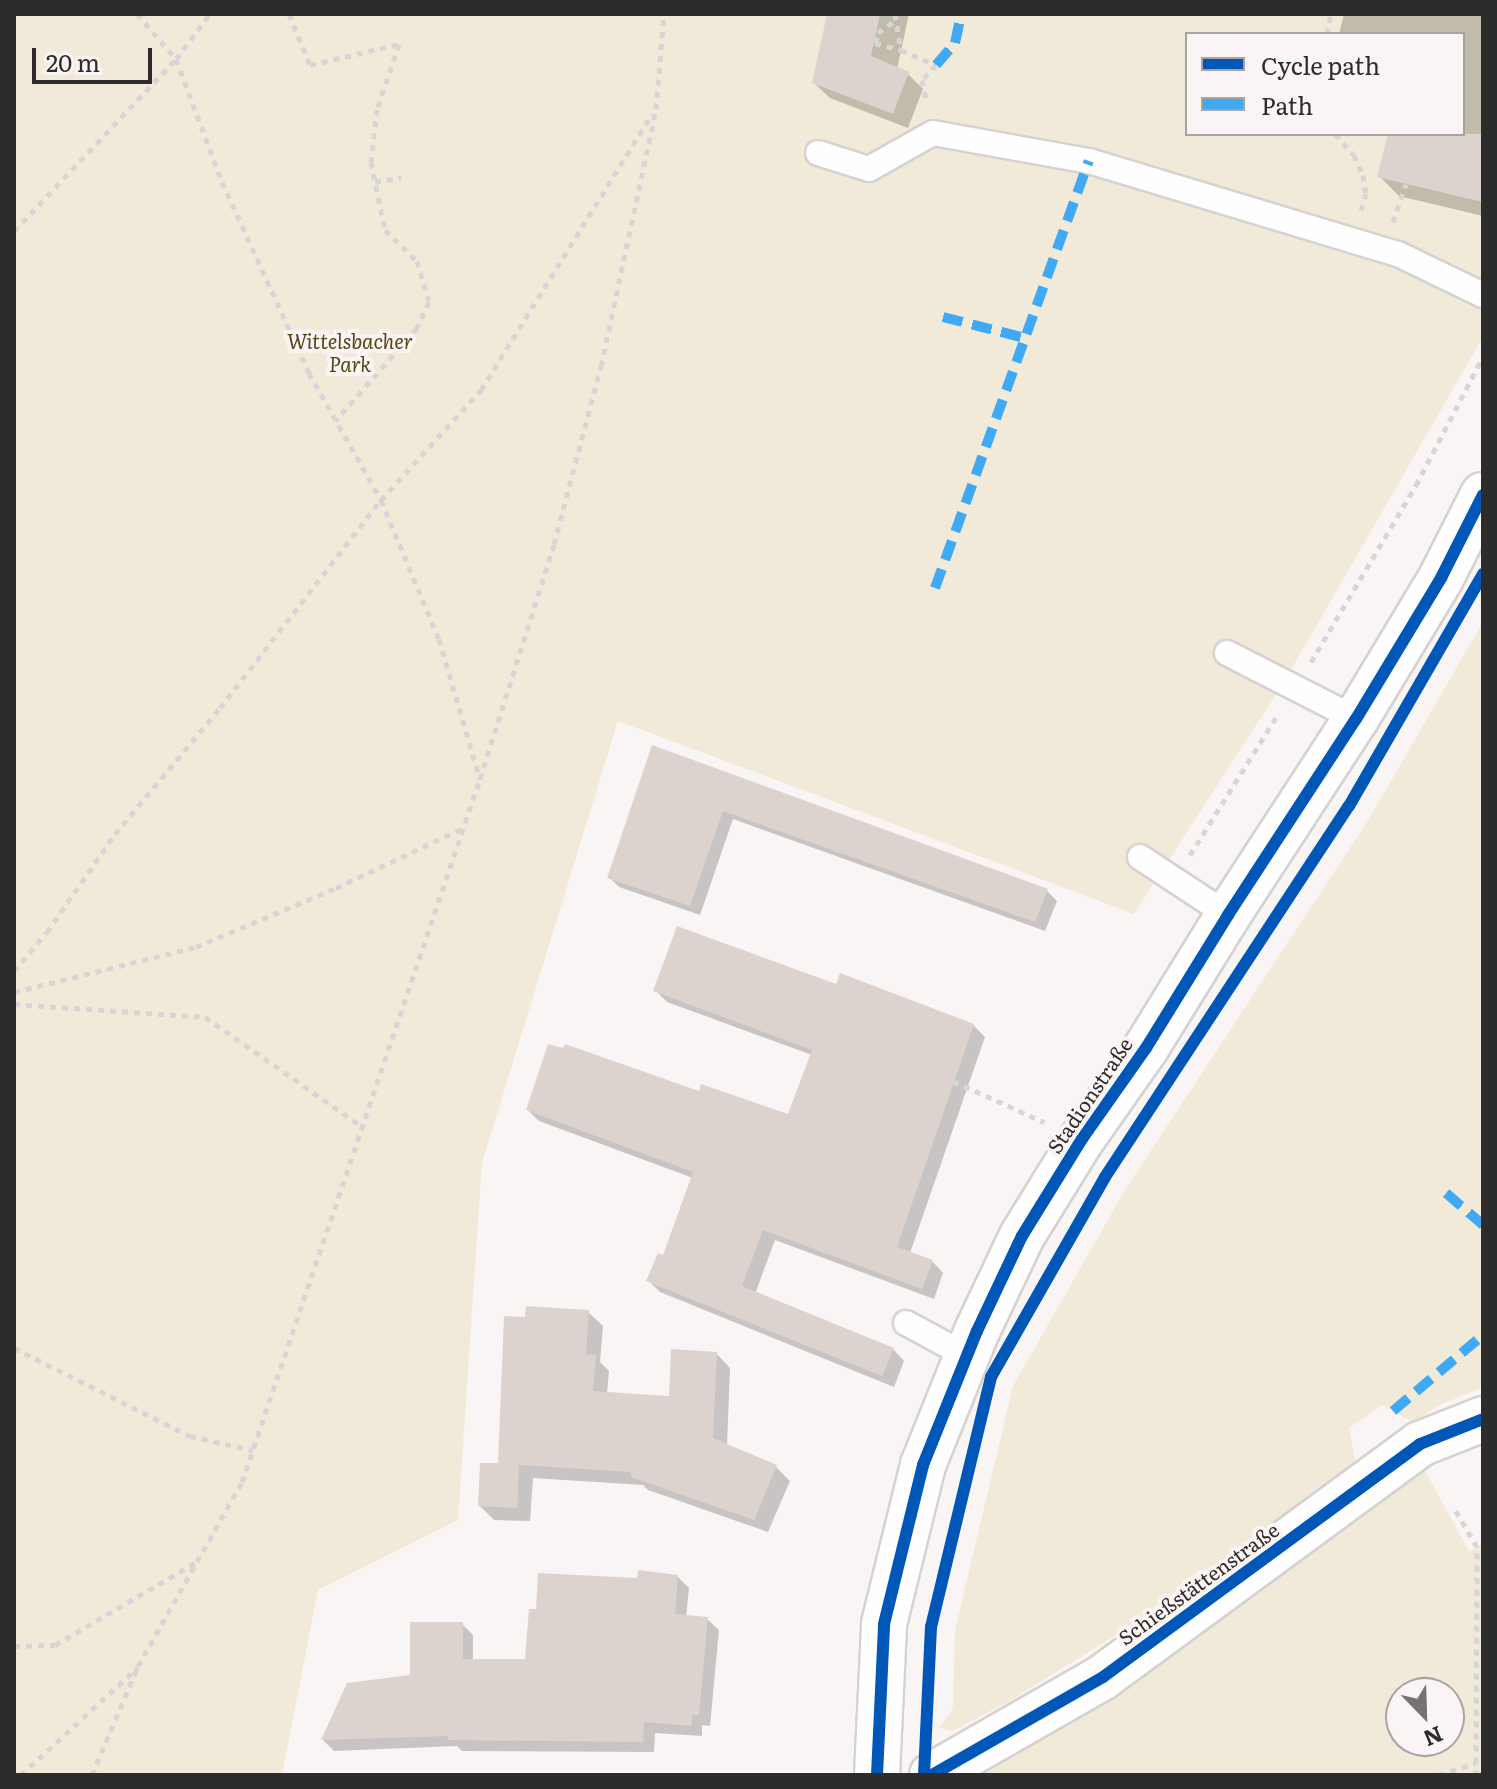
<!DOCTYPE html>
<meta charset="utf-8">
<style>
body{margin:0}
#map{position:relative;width:1497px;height:1789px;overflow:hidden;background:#faf5f5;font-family:Literata,serif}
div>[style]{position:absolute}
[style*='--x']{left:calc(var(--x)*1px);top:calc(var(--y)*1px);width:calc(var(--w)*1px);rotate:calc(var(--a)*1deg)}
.green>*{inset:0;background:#f2ead8}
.shadow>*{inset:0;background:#0003}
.building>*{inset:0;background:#dcd3ce}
.path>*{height:5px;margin-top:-2.5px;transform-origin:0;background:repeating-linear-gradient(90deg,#d6d6d6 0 6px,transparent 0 12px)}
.roads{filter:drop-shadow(2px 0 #d6d2d2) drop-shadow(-2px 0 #d6d2d2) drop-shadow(0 2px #d6d2d2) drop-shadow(0 -2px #d6d2d2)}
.lane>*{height:24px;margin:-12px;padding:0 12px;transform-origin:12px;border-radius:12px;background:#fefefe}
.street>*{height:44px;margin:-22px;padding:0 22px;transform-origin:22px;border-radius:22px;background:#fefefe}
.secondary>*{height:44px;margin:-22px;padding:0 22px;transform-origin:22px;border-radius:22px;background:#fefefe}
.quiet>*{height:10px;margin-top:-5px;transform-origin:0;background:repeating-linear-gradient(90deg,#3fa9f5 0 20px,transparent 0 30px)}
.cycleway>*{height:12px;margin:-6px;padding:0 6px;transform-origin:6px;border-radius:6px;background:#0057b8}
span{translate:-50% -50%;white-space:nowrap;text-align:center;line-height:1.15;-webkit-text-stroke:8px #fbf4f4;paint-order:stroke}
.park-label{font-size:20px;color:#564715;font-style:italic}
.street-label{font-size:20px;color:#2e2c2b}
.frame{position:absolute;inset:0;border:16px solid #2e2c2b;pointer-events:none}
.legend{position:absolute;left:1185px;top:32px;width:280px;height:104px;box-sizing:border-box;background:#fbf4f4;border:2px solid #a9a4a4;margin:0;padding:10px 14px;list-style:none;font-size:24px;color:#2e2c2b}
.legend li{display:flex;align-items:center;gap:16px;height:40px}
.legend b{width:40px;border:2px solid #a9a4a4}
.north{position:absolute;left:1385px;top:1677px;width:80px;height:80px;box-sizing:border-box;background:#fbf4f4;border:2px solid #a9a4a4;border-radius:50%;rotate:157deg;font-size:22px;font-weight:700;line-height:32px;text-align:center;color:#2e2c2b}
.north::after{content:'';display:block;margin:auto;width:28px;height:36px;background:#757272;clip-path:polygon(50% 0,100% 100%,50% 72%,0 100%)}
.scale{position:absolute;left:32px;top:48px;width:120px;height:36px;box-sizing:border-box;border:4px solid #2e2c2b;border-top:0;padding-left:10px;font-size:24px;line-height:28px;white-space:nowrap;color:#2e2c2b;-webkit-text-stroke:6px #fbf4f4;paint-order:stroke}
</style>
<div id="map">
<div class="green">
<div style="clip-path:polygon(evenodd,14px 14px,1483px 14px,1483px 337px,1284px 682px,1134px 914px,618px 721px,482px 1163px,458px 1520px,318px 1590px,282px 1775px,14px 1775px,14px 14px,1187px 34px,1463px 34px,1463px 134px,1187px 134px,1187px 34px)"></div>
<div style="clip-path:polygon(1483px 622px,1483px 1387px,1440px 1405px,1413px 1422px,1382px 1405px,1349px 1428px,1356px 1463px,1126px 1629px,1008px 1702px,953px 1731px,939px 1728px,953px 1708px,955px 1630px,1013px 1386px,1125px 1190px,1369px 819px)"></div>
<div style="clip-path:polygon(evenodd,1418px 1458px,1469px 1551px,1483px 1544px,1483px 1775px,961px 1775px,1418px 1458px,1401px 1693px,1449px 1693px,1449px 1741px,1401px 1741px,1401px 1693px)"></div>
</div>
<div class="shadow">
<div style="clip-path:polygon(829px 14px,909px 14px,897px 69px,908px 74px,923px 89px,908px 128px,830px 98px,814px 83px)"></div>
<div style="clip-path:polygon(1344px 14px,1483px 14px,1483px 216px,1399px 196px,1379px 176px,1389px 136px,1380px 134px,1463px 134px,1463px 34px,1339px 34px)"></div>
<div style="clip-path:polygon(653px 748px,1047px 891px,1057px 901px,1045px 931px,733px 819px,700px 915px,619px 887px,609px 877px)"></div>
<div style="clip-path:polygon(837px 986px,973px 1025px,985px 1037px,910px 1253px,932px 1261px,943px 1273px,934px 1299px,775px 1240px,755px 1294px,893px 1349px,904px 1361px,894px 1387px,660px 1292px,649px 1281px,664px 1257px,693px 1178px,539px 1121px,528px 1110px,700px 1094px,789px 1117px,812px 1055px,667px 1002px,656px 991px)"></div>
<div style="clip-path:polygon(588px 1312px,603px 1326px,600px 1362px,609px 1371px,607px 1394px,671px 1398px,716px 1353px,730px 1368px,727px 1445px,776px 1467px,790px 1481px,768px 1532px,648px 1490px,643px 1485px,533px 1478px,530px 1521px,494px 1520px,480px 1506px,500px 1466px,527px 1319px)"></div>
<div style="clip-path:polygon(678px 1577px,689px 1588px,686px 1617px,707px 1619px,719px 1630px,710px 1726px,702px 1725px,702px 1736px,655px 1733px,654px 1752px,462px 1751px,457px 1746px,334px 1751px,323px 1740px,412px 1677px,462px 1624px,473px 1635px,473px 1661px,527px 1661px,639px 1580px)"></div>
</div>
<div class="building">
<div style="clip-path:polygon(827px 14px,880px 14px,871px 56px,909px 72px,893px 114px,812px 83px)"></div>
<div style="clip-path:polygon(1388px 134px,1483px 134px,1483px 202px,1377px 177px)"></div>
<div style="clip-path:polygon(652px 745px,1048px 889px,1035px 922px,723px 811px,690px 906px,607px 878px)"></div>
<div style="clip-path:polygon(677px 926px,836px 984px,840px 973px,974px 1024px,897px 1247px,933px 1260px,922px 1289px,763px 1230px,742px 1286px,894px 1348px,882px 1376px,646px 1281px,658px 1253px,663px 1255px,693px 1172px,526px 1110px,548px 1044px,563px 1048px,565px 1044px,699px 1091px,701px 1084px,788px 1114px,812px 1050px,653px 991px)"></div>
<div style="clip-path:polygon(526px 1306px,589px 1310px,586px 1354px,596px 1355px,593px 1391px,669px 1396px,671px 1349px,717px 1352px,713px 1438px,777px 1465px,754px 1520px,631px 1477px,631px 1472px,519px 1465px,517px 1508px,478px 1506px,480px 1463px,498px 1463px,504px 1316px,525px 1317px)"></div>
<div style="clip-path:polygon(638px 1570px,678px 1575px,675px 1614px,708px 1617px,699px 1715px,692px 1715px,691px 1726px,644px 1722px,643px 1742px,448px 1740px,448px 1736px,321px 1740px,347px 1683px,410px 1675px,410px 1622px,463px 1622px,463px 1659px,525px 1659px,529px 1609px,536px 1609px,538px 1573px,637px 1578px)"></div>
</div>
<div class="path">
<div style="--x:137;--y:14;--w:60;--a:49.1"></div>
<div style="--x:176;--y:59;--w:131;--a:69.5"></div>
<div style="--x:222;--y:182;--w:210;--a:65.5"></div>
<div style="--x:309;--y:373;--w:146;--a:60.4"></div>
<div style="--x:381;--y:500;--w:151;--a:67.4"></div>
<div style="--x:439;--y:639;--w:146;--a:73.7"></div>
<div style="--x:289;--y:14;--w:55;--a:67.6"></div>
<div style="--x:310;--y:65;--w:91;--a:-13.3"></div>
<div style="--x:399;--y:44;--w:69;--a:108.7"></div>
<div style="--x:377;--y:109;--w:53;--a:96.5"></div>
<div style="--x:371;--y:162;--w:69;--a:78.4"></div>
<div style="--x:385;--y:230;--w:45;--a:44.1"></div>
<div style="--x:417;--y:261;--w:43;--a:73.7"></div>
<div style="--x:429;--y:302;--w:29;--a:115"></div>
<div style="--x:417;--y:328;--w:123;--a:131.4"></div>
<div style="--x:895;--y:14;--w:36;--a:81"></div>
<div style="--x:901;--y:50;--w:38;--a:23"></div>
<div style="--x:936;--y:65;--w:21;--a:133"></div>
<div style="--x:922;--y:80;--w:24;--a:78"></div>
<div style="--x:1327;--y:34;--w:20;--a:-79"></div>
<div style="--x:875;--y:43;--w:27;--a:15"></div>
<div style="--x:876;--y:43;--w:10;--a:-79"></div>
<div style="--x:878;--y:33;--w:20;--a:-37"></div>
<div style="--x:1335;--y:134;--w:28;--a:48"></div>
<div style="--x:1354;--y:155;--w:22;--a:66"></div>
<div style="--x:1363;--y:175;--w:18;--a:81"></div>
<div style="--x:1366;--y:193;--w:19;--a:106"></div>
<div style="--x:375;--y:182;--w:27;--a:-10"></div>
<div style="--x:1393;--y:222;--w:40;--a:-71.1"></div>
<div style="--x:14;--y:231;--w:236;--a:-46.7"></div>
<div style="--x:176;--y:59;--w:56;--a:-52.9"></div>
<div style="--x:1311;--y:662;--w:206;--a:-59.3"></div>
<div style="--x:1416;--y:485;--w:144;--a:-62.4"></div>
<div style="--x:1190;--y:855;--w:166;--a:-58"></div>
<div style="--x:14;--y:971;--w:51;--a:-49.8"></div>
<div style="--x:47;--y:932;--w:119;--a:-55.2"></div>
<div style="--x:115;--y:834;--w:164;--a:-50.2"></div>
<div style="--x:220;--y:708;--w:263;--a:-52.3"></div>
<div style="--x:381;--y:500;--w:149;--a:-47.7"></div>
<div style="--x:481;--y:390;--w:325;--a:-58.2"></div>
<div style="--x:14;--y:992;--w:187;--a:-13.9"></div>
<div style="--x:196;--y:947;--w:152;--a:-22.9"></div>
<div style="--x:336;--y:888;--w:138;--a:-25.3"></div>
<div style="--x:14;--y:1004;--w:191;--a:3.9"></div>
<div style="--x:205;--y:1017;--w:190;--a:34.9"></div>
<div style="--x:953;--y:1081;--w:100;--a:24.3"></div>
<div style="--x:14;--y:1348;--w:197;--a:26.6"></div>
<div style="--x:190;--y:1436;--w:65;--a:12.5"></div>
<div style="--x:14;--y:1646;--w:41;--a:-1.4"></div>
<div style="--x:55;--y:1645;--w:166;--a:-30.4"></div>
<div style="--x:21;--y:1775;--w:159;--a:-42.7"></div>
<div style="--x:92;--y:1775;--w:118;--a:-67.1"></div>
<div style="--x:138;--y:1666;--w:211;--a:-60.5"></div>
<div style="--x:242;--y:1482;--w:742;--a:-71.3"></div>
<div style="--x:480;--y:779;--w:246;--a:-72.5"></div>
<div style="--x:554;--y:544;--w:184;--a:-75.2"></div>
<div style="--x:601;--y:366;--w:263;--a:-77.9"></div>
<div style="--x:656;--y:109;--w:95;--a:-85.2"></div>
<div style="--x:1439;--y:1775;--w:39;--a:-18"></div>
<div style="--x:1476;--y:1763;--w:216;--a:-89.7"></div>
<div style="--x:1477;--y:1547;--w:42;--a:-120.3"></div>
<div style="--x:1476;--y:1775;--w:12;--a:-90"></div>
</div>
<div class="roads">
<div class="lane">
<div style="--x:818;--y:153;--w:53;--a:17.4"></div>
<div style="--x:869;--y:169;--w:73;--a:-29.4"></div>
<div style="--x:933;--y:133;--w:158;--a:10.2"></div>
<div style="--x:1089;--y:161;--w:323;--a:16.8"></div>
<div style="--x:1398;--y:254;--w:94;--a:25.8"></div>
<div style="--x:1227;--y:653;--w:145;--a:27.1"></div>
<div style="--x:1140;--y:857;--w:105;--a:33.4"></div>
<div style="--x:906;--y:1323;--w:69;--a:28.4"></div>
</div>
<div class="street">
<div style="--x:932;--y:1775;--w:197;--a:-29.8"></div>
<div style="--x:1103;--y:1677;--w:393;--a:-36.3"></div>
<div style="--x:1420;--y:1444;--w:68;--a:-21.6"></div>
</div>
<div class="secondary">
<div style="--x:877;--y:1775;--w:151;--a:-87.3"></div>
<div style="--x:884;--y:1624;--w:164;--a:-76.2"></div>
<div style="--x:923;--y:1465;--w:144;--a:-68.1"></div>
<div style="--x:977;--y:1331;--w:105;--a:-64.7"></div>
<div style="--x:1022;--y:1236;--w:114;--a:-58.3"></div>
<div style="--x:1082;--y:1139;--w:111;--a:-54.9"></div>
<div style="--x:1146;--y:1048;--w:156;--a:-58.3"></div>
<div style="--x:1228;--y:915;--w:234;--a:-56.9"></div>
<div style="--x:1356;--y:719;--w:165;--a:-58.9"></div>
<div style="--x:1441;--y:578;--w:93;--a:-63.2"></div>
</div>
</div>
<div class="quiet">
<div style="--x:936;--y:65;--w:29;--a:-49"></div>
<div style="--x:955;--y:43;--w:30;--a:-78"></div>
<div style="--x:943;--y:317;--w:85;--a:14.4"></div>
<div style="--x:935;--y:588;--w:454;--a:-70.2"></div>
<div style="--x:1446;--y:1193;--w:49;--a:40.9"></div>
<div style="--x:1393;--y:1411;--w:118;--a:-40.2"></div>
</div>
<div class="cycleway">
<div style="--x:877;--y:1775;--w:151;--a:-87.3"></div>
<div style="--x:884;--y:1624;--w:164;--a:-76.2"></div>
<div style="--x:923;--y:1465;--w:144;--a:-68.1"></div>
<div style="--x:977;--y:1331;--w:105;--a:-64.7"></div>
<div style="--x:1022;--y:1236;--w:114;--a:-58.3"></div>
<div style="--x:1082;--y:1139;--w:111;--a:-54.9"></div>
<div style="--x:1146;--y:1048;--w:156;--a:-58.3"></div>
<div style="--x:1228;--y:915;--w:234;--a:-56.9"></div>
<div style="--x:1356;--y:719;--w:165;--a:-58.9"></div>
<div style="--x:1441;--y:578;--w:93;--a:-63.2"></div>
<div style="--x:924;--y:1775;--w:148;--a:-87.3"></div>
<div style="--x:931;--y:1627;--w:257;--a:-76.5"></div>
<div style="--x:991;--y:1377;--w:230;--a:-60.3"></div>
<div style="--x:1105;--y:1177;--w:444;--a:-56.7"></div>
<div style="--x:1349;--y:806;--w:268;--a:-60"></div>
<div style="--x:932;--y:1775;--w:197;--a:-29.8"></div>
<div style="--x:1103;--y:1677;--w:393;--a:-36.3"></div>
<div style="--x:1420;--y:1444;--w:68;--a:-21.6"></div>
</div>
<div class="park-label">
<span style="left:350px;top:352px">Wittelsbacher<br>Park</span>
</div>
<div class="street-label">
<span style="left:1089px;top:1095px;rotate:-56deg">Stadionstraße</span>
<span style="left:1198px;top:1583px;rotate:-36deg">Schießstättenstraße</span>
</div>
<div class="frame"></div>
<ul class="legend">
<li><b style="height:10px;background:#0057b8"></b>Cycle path</li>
<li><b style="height:10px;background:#3fa9f5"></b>Path</li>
</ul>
<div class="north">N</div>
<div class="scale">20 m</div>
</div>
